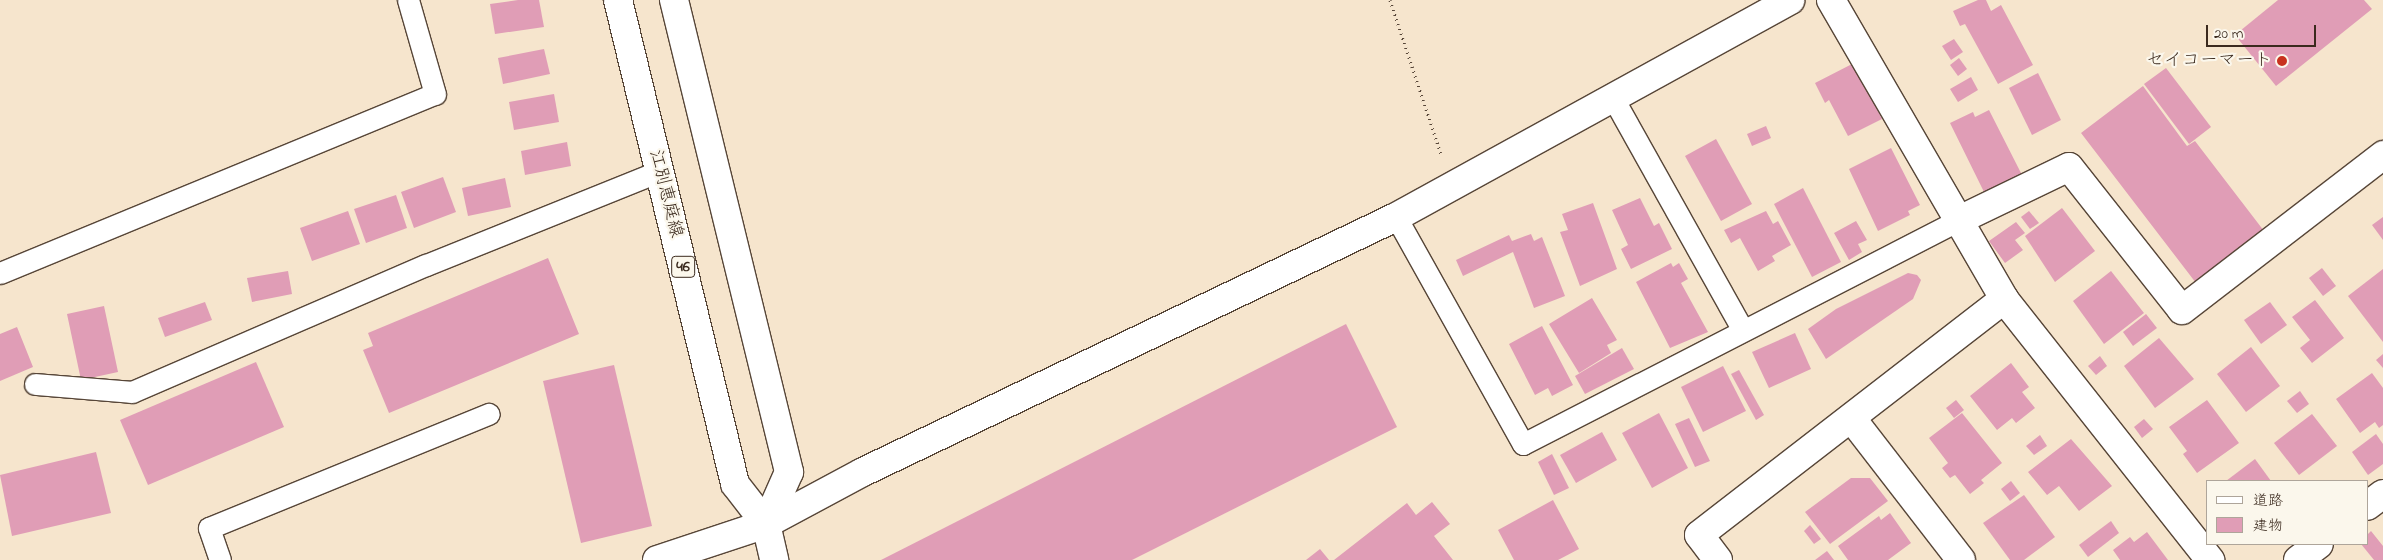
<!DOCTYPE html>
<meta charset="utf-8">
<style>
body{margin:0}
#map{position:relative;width:2383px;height:560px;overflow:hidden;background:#f6e5cd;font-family:"Indie Flower","Klee One",sans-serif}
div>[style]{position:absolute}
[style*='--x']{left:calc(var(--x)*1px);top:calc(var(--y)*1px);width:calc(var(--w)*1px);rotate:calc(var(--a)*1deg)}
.building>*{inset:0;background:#e09db6}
.path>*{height:3px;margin-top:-1.5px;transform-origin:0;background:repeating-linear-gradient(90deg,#574638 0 1px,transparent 0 5px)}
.roads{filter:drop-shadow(1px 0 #574638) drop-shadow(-1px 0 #574638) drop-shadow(0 1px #574638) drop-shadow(0 -1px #574638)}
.service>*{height:21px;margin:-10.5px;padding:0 10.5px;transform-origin:10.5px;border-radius:10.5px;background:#fff}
.minor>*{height:28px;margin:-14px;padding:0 14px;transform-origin:14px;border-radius:14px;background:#fff}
.tertiary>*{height:28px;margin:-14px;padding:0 14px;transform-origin:14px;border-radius:14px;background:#fff}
.primary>*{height:28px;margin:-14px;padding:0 14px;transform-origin:14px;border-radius:14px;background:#fff}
.dots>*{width:14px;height:14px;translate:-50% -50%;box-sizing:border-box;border:2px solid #fbf7ec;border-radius:50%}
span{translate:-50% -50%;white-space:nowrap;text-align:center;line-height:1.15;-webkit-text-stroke:4.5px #fbf7ec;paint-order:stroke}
.shield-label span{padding:1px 4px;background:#fbf7ec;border:1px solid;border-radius:4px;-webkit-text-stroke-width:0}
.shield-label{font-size:16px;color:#3b2a1e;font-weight:700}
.poi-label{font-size:18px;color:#3b2a1e}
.right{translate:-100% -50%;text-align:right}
.street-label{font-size:18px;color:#3b2a1e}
.legend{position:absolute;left:2206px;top:480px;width:162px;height:65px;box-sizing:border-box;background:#fbf7ec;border:1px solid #aea59a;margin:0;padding:6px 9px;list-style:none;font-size:15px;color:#3b2a1e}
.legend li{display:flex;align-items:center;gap:10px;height:25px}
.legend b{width:25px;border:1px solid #aea59a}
.scale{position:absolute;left:2206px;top:25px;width:110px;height:22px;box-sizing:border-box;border:2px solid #3b2a1e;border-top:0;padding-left:6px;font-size:15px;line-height:18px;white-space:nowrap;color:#3b2a1e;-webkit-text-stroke:4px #fbf7ec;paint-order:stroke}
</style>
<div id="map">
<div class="building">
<div style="clip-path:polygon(518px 0,539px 0,544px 27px,495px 34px,490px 4px)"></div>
<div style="clip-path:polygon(1978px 0,1986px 0,1991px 11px,2001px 5px,2033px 65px,1998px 84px,1965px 24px,1960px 26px,1953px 11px)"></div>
<div style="clip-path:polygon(2278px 0,2364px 0,2372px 9px,2276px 86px,2235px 35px)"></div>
<div style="clip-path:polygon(1954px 39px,1963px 52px,1951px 60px,1942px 46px)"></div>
<div style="clip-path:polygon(544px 49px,550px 74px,503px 84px,498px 58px)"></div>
<div style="clip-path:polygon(1959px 58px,1967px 69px,1958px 76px,1950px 65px)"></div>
<div style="clip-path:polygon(1854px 63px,1882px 119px,1848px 136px,1829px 100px,1825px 103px,1815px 83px)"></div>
<div style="clip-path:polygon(2166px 68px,2211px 127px,2189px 144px,2144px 84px)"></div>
<div style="clip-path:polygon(2038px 73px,2061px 120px,2032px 135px,2009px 88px)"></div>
<div style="clip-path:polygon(1971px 77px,1978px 90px,1958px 102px,1950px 89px)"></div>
<div style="clip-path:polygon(2143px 86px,2187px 146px,2195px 141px,2264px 231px,2196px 283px,2081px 133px)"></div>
<div style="clip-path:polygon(554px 94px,559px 122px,514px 130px,509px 102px)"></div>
<div style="clip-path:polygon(1989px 110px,2022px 175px,1985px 194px,1950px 123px,1973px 112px,1975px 117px)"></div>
<div style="clip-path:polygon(1766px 126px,1771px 138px,1752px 146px,1747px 134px)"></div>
<div style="clip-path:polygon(1716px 139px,1752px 204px,1721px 221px,1685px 156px)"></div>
<div style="clip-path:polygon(567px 142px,571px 166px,525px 175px,521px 151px)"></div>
<div style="clip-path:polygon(1891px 148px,1920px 205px,1908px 211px,1910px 215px,1878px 231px,1849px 169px)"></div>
<div style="clip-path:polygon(443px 177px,456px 212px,414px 228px,401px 192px)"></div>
<div style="clip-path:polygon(505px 178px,511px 207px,468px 216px,462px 188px)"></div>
<div style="clip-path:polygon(1803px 188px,1841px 262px,1812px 277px,1774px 204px)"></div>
<div style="clip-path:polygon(396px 195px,407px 228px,366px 243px,354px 209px)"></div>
<div style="clip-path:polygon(1640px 198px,1654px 226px,1659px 223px,1672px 249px,1631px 269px,1621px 249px,1628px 245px,1612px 210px)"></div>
<div style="clip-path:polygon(1593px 203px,1617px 269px,1580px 286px,1560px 232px,1568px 230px,1562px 214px)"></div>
<div style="clip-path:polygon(2062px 208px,2095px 251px,2055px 282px,2025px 236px)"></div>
<div style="clip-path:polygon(348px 211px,360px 244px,312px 261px,300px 228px)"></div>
<div style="clip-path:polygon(1766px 211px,1773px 224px,1778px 221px,1791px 245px,1772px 256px,1775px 261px,1758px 271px,1740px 238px,1731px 243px,1724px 230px)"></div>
<div style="clip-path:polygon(2029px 211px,2039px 223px,2030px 229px,2021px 217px)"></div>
<div style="clip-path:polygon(2383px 217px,2383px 240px,2372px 225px)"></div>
<div style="clip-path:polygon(1856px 221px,1867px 240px,1858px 244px,1862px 252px,1849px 260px,1834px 233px)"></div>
<div style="clip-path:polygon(2016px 222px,2025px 233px,2015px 240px,2023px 250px,2005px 263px,1989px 241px)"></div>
<div style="clip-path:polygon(1531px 234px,1534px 241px,1542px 237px,1565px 296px,1534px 308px,1513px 252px,1463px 276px,1456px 260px,1509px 235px,1512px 241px)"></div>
<div style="clip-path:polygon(548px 258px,579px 334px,389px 413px,363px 350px,373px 346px,368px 333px)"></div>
<div style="clip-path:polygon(1671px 263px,1673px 267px,1679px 263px,1688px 279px,1681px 283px,1708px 332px,1670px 348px,1636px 282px)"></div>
<div style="clip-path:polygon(2322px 268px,2336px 286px,2323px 296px,2309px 278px)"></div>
<div style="clip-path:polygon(2383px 269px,2383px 342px,2348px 296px)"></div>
<div style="clip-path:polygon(288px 271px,292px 294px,252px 302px,247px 278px)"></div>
<div style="clip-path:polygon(2111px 271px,2144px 313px,2104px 344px,2073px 301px)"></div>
<div style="clip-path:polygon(1908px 273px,1917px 275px,1921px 280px,1913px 299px,1826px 359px,1808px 329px,1836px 309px)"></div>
<div style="clip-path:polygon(1592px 298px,1617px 340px,1607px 345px,1611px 353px,1579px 373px,1549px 324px)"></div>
<div style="clip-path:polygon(2315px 300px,2344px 338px,2312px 363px,2300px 348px,2310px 340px,2292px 317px)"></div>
<div style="clip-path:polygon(205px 302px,212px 320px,165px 337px,158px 318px)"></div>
<div style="clip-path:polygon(2270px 302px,2287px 325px,2261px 344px,2244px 320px)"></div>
<div style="clip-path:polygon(104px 306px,118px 372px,81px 380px,67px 314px)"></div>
<div style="clip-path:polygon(2146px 314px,2157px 328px,2133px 346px,2123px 332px)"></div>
<div style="clip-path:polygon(1346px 324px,1397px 427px,1132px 560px,881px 560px)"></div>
<div style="clip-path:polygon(1542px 326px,1573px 385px,1552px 396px,1548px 388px,1535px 395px,1509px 344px)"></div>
<div style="clip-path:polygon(17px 327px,33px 367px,0 381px,0 334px)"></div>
<div style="clip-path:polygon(1795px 333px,1811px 369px,1769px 388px,1752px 352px)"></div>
<div style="clip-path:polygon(2159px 338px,2194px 379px,2155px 408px,2124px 366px)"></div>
<div style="clip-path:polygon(2251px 347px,2280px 386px,2246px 412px,2217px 374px)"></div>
<div style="clip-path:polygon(1622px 348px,1634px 369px,1585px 394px,1575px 376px)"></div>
<div style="clip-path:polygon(2383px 354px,2383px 368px,2376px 360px)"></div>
<div style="clip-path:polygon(2100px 356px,2107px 366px,2096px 375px,2088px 366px)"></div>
<div style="clip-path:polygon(256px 362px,284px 427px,148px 485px,120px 420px)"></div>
<div style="clip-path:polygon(2011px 363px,2029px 387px,2022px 392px,2035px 408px,2016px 423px,2012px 418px,1997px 430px,1970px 396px)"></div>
<div style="clip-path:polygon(614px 365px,652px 526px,581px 543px,543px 381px)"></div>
<div style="clip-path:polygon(1723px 366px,1746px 411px,1703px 432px,1681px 387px)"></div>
<div style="clip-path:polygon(1739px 370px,1764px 415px,1756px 420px,1731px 374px)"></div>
<div style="clip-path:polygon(2372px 373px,2383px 388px,2383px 425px,2379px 428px,2375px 422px,2360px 433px,2336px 399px)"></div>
<div style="clip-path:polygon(2300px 391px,2309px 404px,2297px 413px,2287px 401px)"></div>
<div style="clip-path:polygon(1956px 400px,1964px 410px,1954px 418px,1946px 408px)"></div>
<div style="clip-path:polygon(2207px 400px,2239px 443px,2197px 473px,2183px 454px,2187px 451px,2169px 427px)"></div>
<div style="clip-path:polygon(1659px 413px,1688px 468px,1652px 488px,1622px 433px)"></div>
<div style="clip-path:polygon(1962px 413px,2002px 463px,1981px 480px,1984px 483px,1970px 494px,1955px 475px,1950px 478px,1942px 468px,1948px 463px,1929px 438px)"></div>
<div style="clip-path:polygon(2312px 414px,2337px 446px,2299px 475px,2274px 443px)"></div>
<div style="clip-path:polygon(1689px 418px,1710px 461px,1695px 467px,1675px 424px)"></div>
<div style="clip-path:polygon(2144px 419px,2153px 429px,2142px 438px,2134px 427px)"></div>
<div style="clip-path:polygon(1602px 432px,1617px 460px,1576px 483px,1560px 455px)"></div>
<div style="clip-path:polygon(2376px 434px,2383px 444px,2383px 464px,2368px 475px,2352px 452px)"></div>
<div style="clip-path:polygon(2040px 435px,2047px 446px,2034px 455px,2026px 446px)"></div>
<div style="clip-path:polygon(2071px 439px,2112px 486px,2079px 511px,2059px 486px,2047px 495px,2028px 472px)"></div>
<div style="clip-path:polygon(96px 452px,111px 513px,12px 536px,0 475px)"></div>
<div style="clip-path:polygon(1552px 454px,1569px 488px,1554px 495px,1538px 462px)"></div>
<div style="clip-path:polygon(2255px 459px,2271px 481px,2226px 481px)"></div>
<div style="clip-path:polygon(1851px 478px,1870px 478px,1888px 501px,1830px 544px,1805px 512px)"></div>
<div style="clip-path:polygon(2011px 481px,2020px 493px,2010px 501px,2001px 489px)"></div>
<div style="clip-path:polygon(2024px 495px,2055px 537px,2024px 560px,2010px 560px,1983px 523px)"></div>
<div style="clip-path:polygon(1553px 500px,1579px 549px,1558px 560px,1514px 560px,1498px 530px)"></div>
<div style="clip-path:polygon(1432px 502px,1450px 524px,1434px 536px,1453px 560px,1334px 560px,1407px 503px,1416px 515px)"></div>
<div style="clip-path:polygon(1890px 513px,1911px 543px,1888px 560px,1848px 560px,1838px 546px,1879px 516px,1881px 520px)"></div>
<div style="clip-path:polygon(2111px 521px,2119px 533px,2088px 557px,2079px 545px)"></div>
<div style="clip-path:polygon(1810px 525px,1821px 539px,1814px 544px,1804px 531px)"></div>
<div style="clip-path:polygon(2371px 531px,2383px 546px,2383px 560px,2374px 560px,2361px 544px,2367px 544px,2367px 535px)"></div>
<div style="clip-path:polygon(2147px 532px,2168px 560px,2120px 560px,2113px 550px,2130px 537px,2134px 542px)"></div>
<div style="clip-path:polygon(1320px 549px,1329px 560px,1306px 560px)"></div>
<div style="clip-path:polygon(1827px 551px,1834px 560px,1815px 560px)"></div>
</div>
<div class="path">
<div style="--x:1390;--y:0;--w:162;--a:71.7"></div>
</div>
<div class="roads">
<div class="service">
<div style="--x:1613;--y:98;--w:265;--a:60.8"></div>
<div style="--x:1396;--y:217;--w:260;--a:60.8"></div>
<div style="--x:1523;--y:444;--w:488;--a:-27.2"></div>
<div style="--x:0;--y:273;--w:470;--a:-22.4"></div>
<div style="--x:435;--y:94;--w:98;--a:-106"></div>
<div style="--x:35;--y:384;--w:97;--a:4.7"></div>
<div style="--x:132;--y:392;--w:320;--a:-23.4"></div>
<div style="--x:426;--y:265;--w:252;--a:-21.9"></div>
<div style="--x:220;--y:560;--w:34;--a:-109"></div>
<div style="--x:209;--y:528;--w:302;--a:-22.2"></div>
</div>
<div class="minor">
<div style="--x:1831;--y:0;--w:345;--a:59.9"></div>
<div style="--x:2004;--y:299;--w:333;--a:51.7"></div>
<div style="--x:1957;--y:221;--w:124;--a:-25.7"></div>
<div style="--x:2069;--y:167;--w:182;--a:51.7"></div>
<div style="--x:2182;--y:310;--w:254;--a:-37.6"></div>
<div style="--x:1852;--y:419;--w:178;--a:52.3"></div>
<div style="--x:2367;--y:506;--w:20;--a:-37"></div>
<div style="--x:1718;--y:560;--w:31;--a:-127"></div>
<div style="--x:1699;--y:535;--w:386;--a:-37.7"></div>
<div style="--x:2298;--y:560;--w:26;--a:-37"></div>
</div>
<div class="tertiary">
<div style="--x:657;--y:560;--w:115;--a:-18.3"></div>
<div style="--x:766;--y:524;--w:110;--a:-28.2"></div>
<div style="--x:863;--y:472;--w:591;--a:-25.57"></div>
<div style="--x:1396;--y:217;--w:450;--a:-28.8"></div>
</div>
<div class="primary">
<div style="--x:618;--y:0;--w:498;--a:76.4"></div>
<div style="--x:735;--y:484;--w:51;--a:52.2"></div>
<div style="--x:766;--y:524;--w:37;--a:77"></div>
<div style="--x:674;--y:0;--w:486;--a:76.3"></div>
<div style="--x:789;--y:472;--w:57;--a:113.9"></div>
</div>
</div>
<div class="dots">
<div style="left:2282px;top:61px;background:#c8321e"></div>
</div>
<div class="shield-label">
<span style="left:683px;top:267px">46</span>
</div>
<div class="poi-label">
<span class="right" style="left:2272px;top:61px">セイコーマート</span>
</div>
<div class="street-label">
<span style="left:665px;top:194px;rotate:76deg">江別恵庭線</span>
</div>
<ul class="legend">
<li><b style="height:6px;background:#fff"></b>道路</li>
<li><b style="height:14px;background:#e09db6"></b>建物</li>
</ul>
<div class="scale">20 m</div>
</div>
